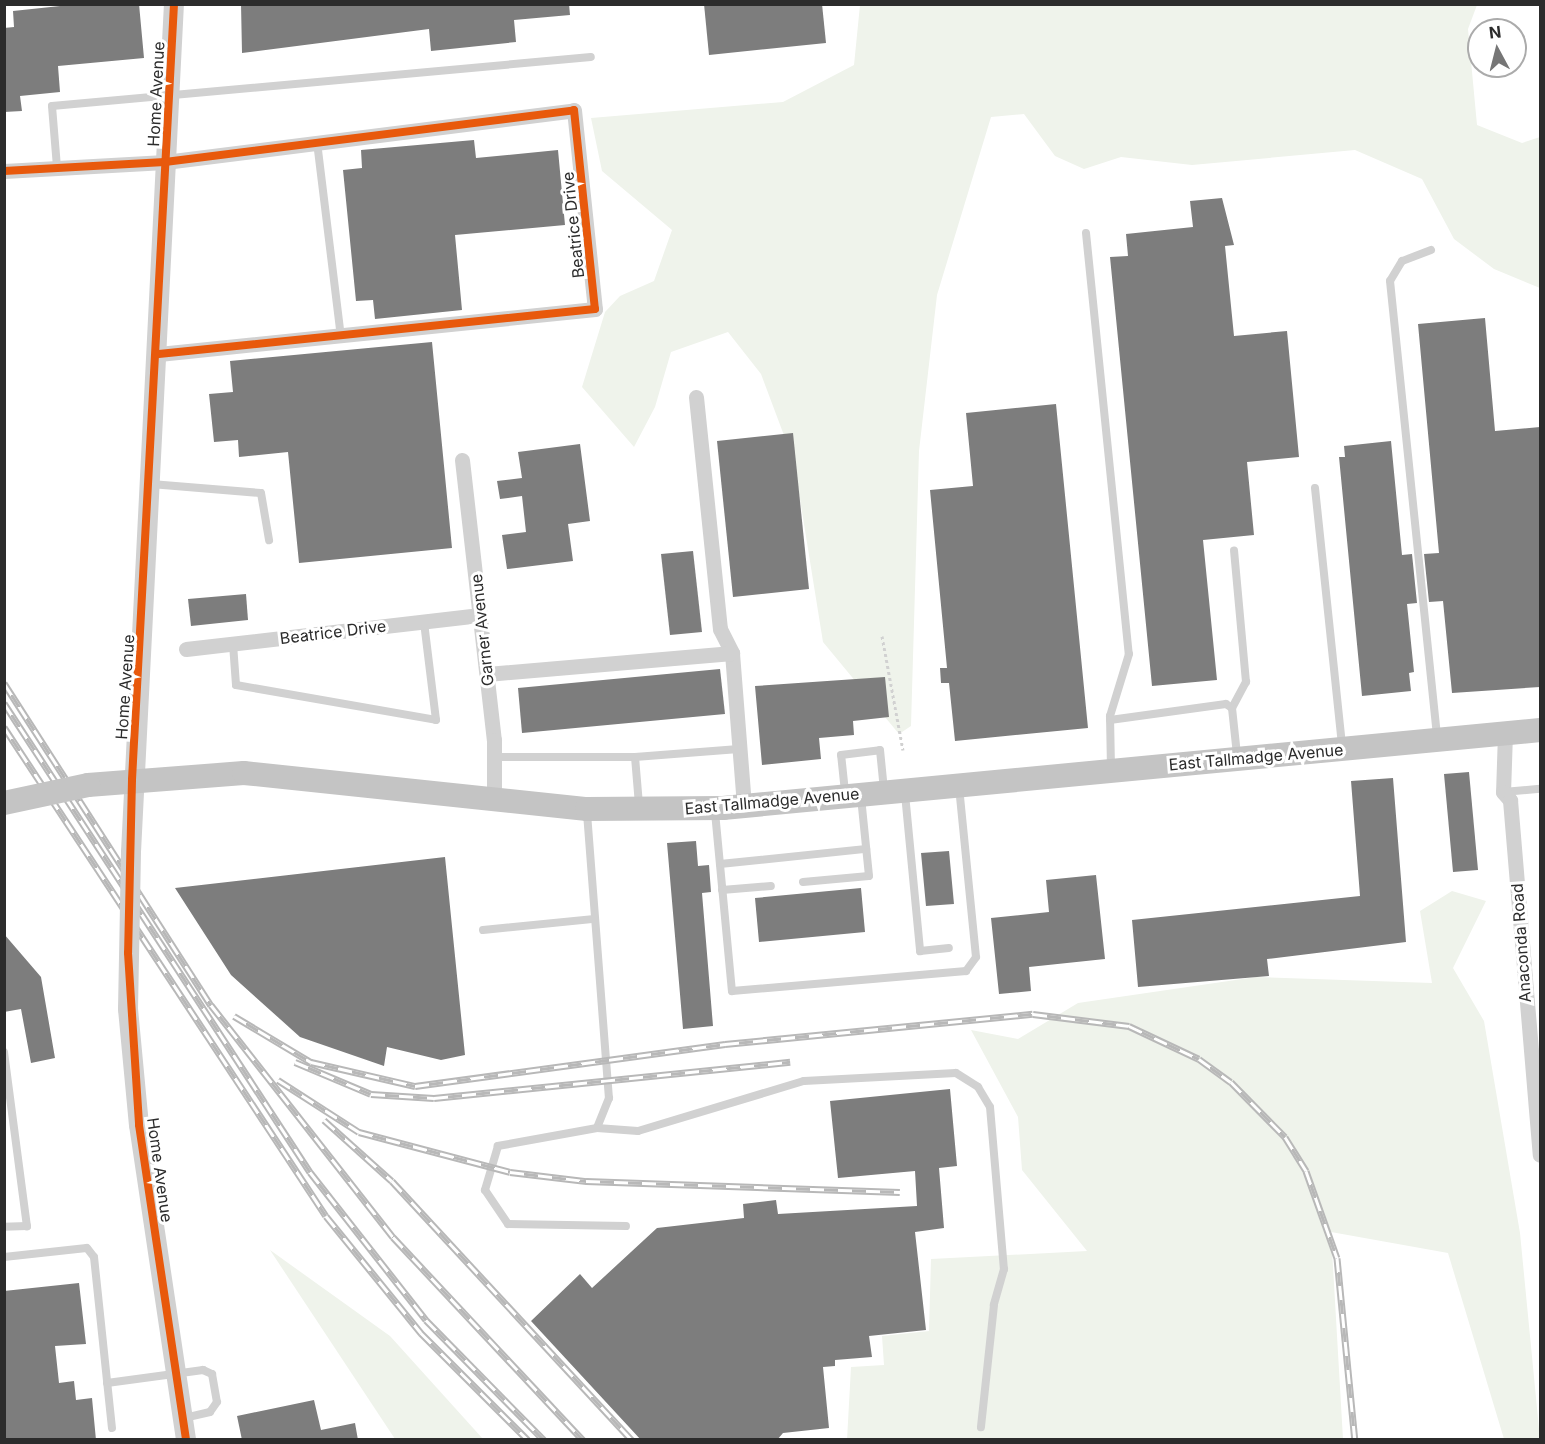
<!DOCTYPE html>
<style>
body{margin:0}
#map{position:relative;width:1545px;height:1444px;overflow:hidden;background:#fff;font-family:Inter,sans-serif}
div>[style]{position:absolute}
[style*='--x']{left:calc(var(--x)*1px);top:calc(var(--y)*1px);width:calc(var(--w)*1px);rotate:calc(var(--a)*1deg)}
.green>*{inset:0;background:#eff3eb}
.building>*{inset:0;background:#7d7d7d}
.path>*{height:3px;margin-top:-1.5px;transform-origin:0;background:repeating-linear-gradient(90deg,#d1d1d1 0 3px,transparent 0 6px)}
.service>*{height:8px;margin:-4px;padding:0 4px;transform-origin:4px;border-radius:4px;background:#d1d1d1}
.minor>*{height:15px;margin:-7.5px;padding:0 7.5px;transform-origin:7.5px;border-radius:7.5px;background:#d1d1d1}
.tertiary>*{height:20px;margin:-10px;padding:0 10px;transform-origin:10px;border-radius:10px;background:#d1d1d1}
.primary>*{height:24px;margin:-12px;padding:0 12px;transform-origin:12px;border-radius:12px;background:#c4c4c4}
.rail>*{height:7px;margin-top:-3.5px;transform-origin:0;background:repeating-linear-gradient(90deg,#fff 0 14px,#b8b8b8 0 28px);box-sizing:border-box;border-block:2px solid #b8b8b8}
.tertiary-bridge>*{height:20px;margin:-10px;padding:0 10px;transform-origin:10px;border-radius:10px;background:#d1d1d1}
.primary-bridge>*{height:24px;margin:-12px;padding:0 12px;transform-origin:12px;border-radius:12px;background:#c4c4c4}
.cycleway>*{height:8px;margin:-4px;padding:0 4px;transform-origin:4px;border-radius:4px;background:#e8590c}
span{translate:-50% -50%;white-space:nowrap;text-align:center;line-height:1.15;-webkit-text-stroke:6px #fff;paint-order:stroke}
.street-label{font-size:16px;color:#2c2c2c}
.frame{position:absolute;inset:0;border:6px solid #2c2c2c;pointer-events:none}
.north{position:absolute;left:1467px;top:18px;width:60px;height:60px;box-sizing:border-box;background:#fff;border:2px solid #ababab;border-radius:50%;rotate:353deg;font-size:16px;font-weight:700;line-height:24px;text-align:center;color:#2c2c2c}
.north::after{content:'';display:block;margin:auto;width:21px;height:27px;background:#767676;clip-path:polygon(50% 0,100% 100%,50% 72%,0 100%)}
</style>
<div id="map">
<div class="green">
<div style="clip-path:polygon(860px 5px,1477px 5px,1468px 29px,1477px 125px,1522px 143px,1540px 137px,1540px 288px,1494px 269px,1454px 239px,1422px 179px,1355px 150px,1192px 165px,1121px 157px,1084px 169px,1055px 156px,1024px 114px,991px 117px,937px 295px,919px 451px,911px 726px,899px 734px,823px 642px,794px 462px,761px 374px,728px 332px,671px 352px,655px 407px,634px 447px,582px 387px,605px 312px,620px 296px,654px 281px,672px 230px,602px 171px,591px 118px,783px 102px,854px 65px)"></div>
<div style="clip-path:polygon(1452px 891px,1486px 901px,1453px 968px,1484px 1021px,1520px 1233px,1540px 1439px,1504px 1439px,1448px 1253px,1331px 1232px,1343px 1439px,847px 1440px,851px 1367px,884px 1365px,882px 1336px,929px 1331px,931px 1259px,1087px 1251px,1022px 1170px,1018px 1117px,971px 1030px,1018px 1039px,1078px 1003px,1256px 977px,1432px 983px,1420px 911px)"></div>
<div style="clip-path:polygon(270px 1250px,390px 1336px,483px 1439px,395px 1439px)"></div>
</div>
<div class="building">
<div style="clip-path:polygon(79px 4px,139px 4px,144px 58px,58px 66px,60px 92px,20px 96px,22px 111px,4px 112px,4px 28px,14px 27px,13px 11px)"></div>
<div style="clip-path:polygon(241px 4px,569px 4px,570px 15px,514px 20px,516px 42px,431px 51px,429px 29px,242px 53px)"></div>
<div style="clip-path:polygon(704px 4px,822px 4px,826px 43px,709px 55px)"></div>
<div style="clip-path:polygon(474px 140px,476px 158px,558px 150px,565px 225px,455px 235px,462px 310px,375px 319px,373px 300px,356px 301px,343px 170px,362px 168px,361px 150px)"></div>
<div style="clip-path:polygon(1222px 198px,1234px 245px,1225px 246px,1234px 336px,1287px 331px,1299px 457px,1247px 462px,1254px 535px,1203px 540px,1217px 680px,1152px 686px,1110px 257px,1128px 256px,1126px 234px,1193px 227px,1190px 201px)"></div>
<div style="clip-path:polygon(1485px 318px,1495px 431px,1540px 427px,1540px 687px,1452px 693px,1443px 601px,1429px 602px,1424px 554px,1439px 553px,1418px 324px)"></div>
<div style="clip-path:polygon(432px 342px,452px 548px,299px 563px,288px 452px,239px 457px,238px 440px,214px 442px,209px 394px,233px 392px,230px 361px)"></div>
<div style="clip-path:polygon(1056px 404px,1088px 728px,955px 741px,949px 683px,941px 683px,940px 668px,947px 668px,930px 490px,973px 486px,966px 413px)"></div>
<div style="clip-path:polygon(793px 433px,809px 589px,733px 597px,717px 441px)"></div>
<div style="clip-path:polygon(1391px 441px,1402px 555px,1412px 554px,1417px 603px,1407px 604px,1414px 672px,1409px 673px,1411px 691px,1362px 696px,1339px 457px,1345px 457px,1344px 446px)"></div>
<div style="clip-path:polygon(580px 444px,590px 521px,568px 524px,573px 561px,507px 569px,502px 535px,526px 532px,522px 496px,500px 499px,497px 481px,522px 478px,518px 452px)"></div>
<div style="clip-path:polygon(693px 551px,702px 632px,670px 635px,661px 554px)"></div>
<div style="clip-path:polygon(246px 594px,248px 620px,191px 626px,188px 599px)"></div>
<div style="clip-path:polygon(720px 669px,725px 714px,522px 733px,518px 688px)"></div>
<div style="clip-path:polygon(885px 677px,889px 717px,853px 721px,854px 735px,819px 738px,821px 759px,762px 765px,755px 686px)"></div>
<div style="clip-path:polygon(1469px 772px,1478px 870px,1453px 872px,1444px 774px)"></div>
<div style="clip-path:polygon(1393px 778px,1406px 942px,1267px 959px,1269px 976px,1138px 987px,1132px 920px,1360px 896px,1351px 781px)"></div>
<div style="clip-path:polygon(696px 841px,698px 866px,709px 865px,711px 892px,702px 893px,713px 1026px,683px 1029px,667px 843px)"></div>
<div style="clip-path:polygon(949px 851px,954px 904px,926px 906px,921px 853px)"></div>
<div style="clip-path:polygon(445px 857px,465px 1055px,441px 1060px,387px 1047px,384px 1066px,300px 1037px,231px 975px,175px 888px)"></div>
<div style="clip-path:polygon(1096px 875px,1105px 959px,1029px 967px,1031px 991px,999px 994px,991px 918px,1049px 912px,1046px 880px)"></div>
<div style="clip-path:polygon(861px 888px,865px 932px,759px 942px,755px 898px)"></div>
<div style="clip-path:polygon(4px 934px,41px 977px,55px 1058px,31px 1063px,21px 1009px,4px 1012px)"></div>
<div style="clip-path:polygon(950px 1089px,957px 1166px,939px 1168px,944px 1228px,915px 1232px,926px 1330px,869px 1336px,872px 1357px,835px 1360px,835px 1366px,823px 1367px,829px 1428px,783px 1433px,777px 1440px,641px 1440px,531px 1321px,580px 1274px,592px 1288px,657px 1228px,744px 1218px,743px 1204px,776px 1200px,778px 1214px,917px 1206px,915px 1171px,838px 1178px,830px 1101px)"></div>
<div style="clip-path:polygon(79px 1283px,86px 1344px,55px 1346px,59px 1383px,74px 1381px,76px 1400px,92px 1398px,96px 1440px,4px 1440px,4px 1291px)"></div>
<div style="clip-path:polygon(314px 1400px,321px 1430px,355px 1423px,358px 1440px,242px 1440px,237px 1416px)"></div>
</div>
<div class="path">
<div style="--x:882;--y:636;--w:116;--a:79.6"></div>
</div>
<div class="service">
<div style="--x:317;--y:142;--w:196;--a:83"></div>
<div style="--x:57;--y:167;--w:61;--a:-94.7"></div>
<div style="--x:52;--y:106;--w:541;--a:-5.19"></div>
<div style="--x:1086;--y:233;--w:423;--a:84.2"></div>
<div style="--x:1129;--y:654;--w:65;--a:107"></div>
<div style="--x:1110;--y:716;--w:53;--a:88.9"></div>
<div style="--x:1431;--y:250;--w:31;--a:159"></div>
<div style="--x:1402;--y:261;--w:23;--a:121"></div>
<div style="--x:1390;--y:281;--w:456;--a:84.1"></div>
<div style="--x:151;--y:484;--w:110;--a:4.7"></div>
<div style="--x:261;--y:493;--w:48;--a:80.3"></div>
<div style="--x:1315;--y:488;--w:260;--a:84"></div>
<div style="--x:233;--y:644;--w:41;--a:85.8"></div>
<div style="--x:236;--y:685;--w:203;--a:9.9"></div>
<div style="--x:436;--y:720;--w:99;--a:-97"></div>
<div style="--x:1232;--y:708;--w:30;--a:-62"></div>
<div style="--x:1246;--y:682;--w:132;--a:-95.2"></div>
<div style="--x:1110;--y:720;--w:117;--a:-7.9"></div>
<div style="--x:1226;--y:704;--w:7;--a:34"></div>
<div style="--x:1232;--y:708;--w:47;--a:83.9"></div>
<div style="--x:494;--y:757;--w:141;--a:0"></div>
<div style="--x:635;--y:757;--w:104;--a:-4.4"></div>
<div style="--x:635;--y:757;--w:48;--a:85.2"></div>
<div style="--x:845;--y:792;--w:37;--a:-96"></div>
<div style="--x:841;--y:755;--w:39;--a:-7"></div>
<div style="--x:880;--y:750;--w:40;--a:84.3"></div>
<div style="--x:1503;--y:792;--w:37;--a:-5"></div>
<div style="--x:905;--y:794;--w:158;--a:84.5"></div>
<div style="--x:920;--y:951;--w:29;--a:-6"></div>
<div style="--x:715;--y:812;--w:180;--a:84.6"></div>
<div style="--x:732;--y:991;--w:235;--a:-4.9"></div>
<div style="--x:966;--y:971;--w:17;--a:-54"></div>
<div style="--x:976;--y:957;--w:170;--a:-95.7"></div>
<div style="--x:587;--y:813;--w:286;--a:85.6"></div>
<div style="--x:609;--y:1098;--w:32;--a:112"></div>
<div style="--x:597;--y:1128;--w:101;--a:169.7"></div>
<div style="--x:498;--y:1146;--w:46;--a:106.5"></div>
<div style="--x:485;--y:1190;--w:41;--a:55.9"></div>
<div style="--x:508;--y:1224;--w:118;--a:1"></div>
<div style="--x:720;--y:864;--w:147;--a:-5.9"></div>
<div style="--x:803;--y:882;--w:66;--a:-5.2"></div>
<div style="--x:869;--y:876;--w:79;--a:-95.8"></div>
<div style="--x:722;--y:890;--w:49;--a:-4.7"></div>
<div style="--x:483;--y:930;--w:112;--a:-5.7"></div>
<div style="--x:4;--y:1052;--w:176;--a:82.5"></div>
<div style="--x:27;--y:1226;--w:23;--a:178"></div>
<div style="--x:597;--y:1128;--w:41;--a:4.2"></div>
<div style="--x:638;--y:1131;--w:173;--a:-16.8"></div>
<div style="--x:804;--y:1081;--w:152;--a:-3"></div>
<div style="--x:956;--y:1073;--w:26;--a:32"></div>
<div style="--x:978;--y:1087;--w:23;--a:59"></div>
<div style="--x:990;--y:1107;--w:163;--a:85.1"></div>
<div style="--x:1004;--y:1269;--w:37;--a:106"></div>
<div style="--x:994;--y:1305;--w:123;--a:96.1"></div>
<div style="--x:4;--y:1257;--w:83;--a:-6.2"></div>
<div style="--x:87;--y:1248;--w:11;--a:52"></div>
<div style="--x:94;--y:1257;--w:172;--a:84"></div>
<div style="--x:107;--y:1383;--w:97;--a:-7.7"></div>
<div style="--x:203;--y:1370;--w:10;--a:24"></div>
<div style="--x:212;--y:1374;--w:28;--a:80"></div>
<div style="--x:217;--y:1402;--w:12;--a:125"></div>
<div style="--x:210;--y:1412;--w:26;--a:167"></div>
</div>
<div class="minor">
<div style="--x:4;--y:171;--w:161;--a:-3.2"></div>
<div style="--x:165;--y:162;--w:412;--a:-7.2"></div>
<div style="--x:574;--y:110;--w:200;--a:84"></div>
<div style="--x:595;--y:309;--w:441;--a:174.1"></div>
<div style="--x:696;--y:397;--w:233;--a:84.1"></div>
<div style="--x:720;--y:629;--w:27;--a:63"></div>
<div style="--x:732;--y:653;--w:153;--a:85.5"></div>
<div style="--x:462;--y:460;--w:282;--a:83.5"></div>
<div style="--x:494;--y:740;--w:61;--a:90"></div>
<div style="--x:186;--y:649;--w:296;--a:-6.6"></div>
<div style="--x:487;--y:674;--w:246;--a:-4.9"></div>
<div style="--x:1505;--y:733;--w:59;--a:91.9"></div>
<div style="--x:1503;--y:792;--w:11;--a:49"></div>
<div style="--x:1510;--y:800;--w:356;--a:85.2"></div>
</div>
<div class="tertiary">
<div style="--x:131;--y:852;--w:849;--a:-87.1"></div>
<div style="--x:128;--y:1009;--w:117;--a:84.6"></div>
<div style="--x:139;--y:1125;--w:318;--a:81.5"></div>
</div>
<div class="primary">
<div style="--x:88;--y:785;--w:156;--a:-4.4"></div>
<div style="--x:244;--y:773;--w:345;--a:6"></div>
<div style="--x:587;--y:809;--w:136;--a:-0.4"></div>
<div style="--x:723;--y:808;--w:821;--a:-5.45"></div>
</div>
<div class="rail">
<div style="--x:4;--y:683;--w:383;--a:57.3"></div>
<div style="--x:211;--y:1005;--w:295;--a:51.9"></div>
<div style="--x:393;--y:1237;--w:278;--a:46.9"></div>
<div style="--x:4;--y:703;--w:560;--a:56.88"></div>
<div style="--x:310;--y:1172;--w:188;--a:51.9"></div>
<div style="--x:426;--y:1320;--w:168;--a:45.5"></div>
<div style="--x:4;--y:727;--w:585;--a:56.64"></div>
<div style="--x:326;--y:1216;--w:151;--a:50.9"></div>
<div style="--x:421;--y:1333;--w:151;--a:45"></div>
<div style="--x:234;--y:1016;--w:90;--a:30.9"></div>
<div style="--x:311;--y:1062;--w:107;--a:13"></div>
<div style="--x:415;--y:1086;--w:313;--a:-7.7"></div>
<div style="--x:725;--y:1044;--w:309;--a:-5.6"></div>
<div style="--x:1033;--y:1014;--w:97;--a:7.1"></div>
<div style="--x:1129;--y:1026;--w:77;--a:25.2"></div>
<div style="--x:1199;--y:1059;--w:39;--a:36"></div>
<div style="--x:1231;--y:1082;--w:77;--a:45.5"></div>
<div style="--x:1285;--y:1137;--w:40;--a:58"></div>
<div style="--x:1306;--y:1171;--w:92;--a:70.4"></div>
<div style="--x:1337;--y:1258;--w:183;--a:84.4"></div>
<div style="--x:295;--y:1062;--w:82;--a:22.8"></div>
<div style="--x:371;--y:1094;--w:63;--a:3.6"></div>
<div style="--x:434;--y:1098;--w:358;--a:-5.8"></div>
<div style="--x:278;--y:1080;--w:96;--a:32.7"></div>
<div style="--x:359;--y:1132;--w:156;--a:14.8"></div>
<div style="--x:510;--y:1172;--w:77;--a:6.8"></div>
<div style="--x:586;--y:1181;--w:314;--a:2"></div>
<div style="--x:324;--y:1120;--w:91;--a:41.9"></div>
<div style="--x:392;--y:1181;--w:353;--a:47.2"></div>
</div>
<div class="tertiary-bridge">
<div style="--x:128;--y:1009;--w:157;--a:-88.9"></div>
</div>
<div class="primary-bridge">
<div style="--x:4;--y:803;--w:86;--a:-12.1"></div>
</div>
<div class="cycleway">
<div style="--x:174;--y:4;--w:777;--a:93.1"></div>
<div style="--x:132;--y:780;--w:173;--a:91.3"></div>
<div style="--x:128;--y:953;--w:172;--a:86.3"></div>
<div style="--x:139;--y:1125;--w:318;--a:81.5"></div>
<div style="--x:4;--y:171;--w:161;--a:-3.2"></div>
<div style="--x:165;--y:162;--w:412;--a:-7.2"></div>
<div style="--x:574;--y:110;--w:200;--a:84"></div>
<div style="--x:595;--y:309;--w:441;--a:174.1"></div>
</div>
<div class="street-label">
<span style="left:156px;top:94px;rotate:-87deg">Home Avenue</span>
<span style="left:573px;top:225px;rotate:-96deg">Beatrice Drive</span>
<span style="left:482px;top:630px;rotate:-96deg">Garner Avenue</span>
<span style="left:333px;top:632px;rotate:-7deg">Beatrice Drive</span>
<span style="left:125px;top:687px;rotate:-86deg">Home Avenue</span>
<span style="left:1256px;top:757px;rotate:-5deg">East Tallmadge Avenue</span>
<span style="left:772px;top:801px;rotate:-5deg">East Tallmadge Avenue</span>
<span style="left:1521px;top:943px;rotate:-94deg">Anaconda Road</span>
<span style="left:160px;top:1170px;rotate:82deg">Home Avenue</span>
</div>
<div class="frame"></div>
<div class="north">N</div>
</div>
